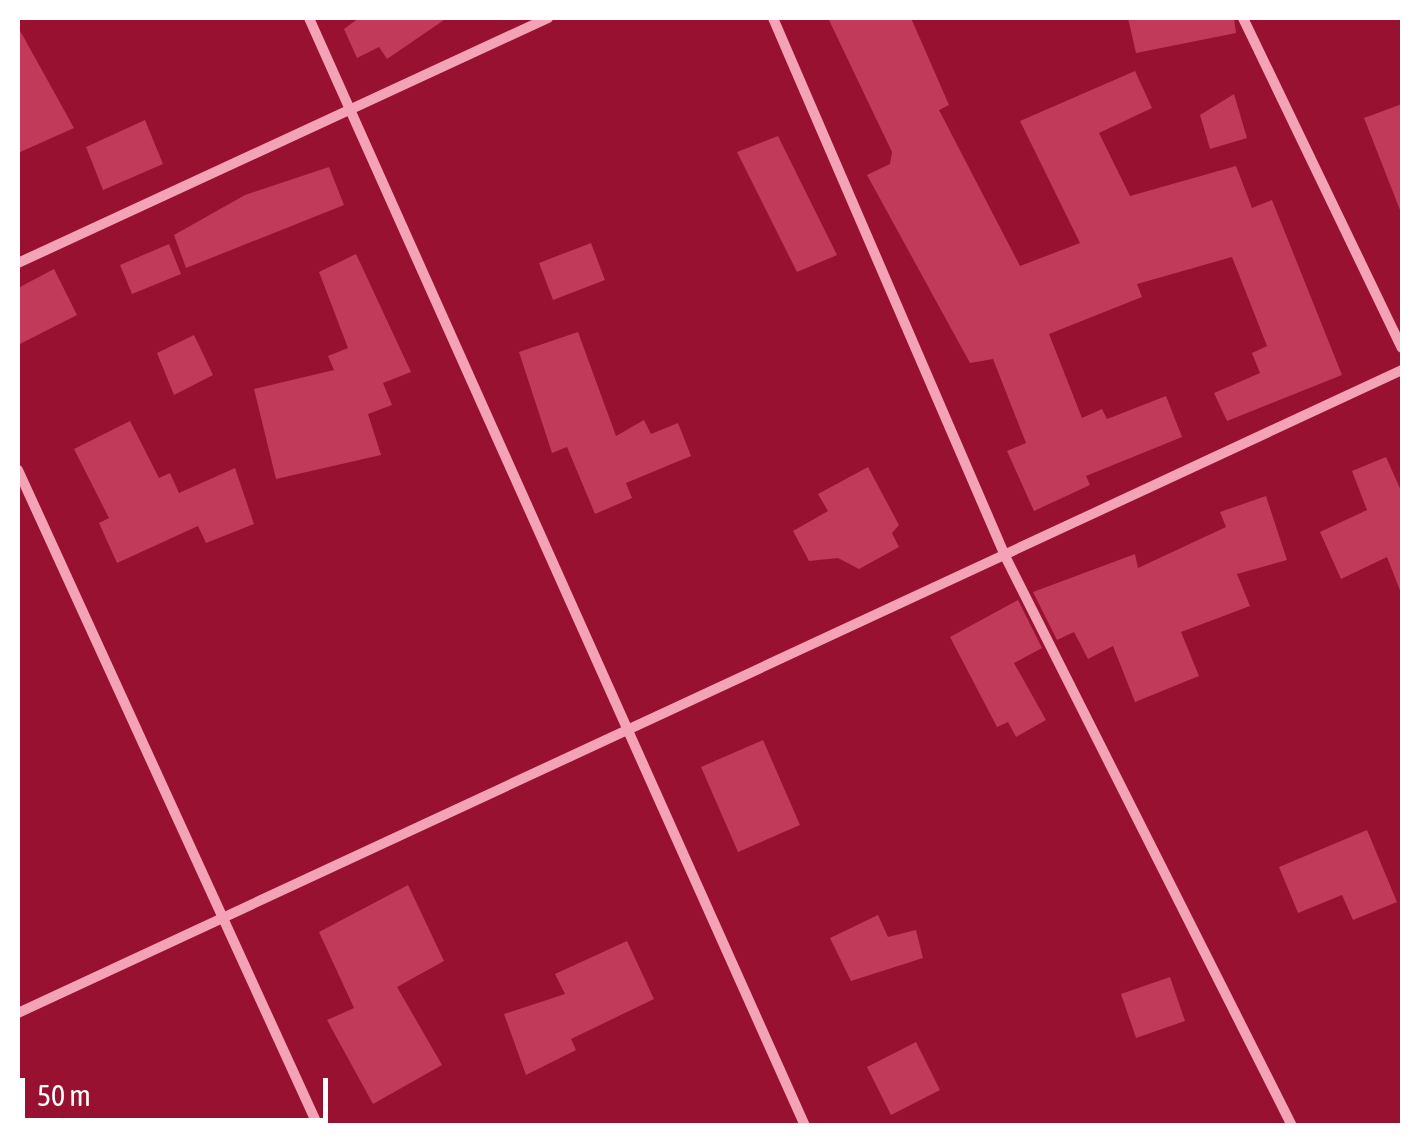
<!DOCTYPE html>
<style>
body{margin:0}
#map{position:relative;width:1420px;height:1143px;overflow:hidden;background:#981130;font-family:"Asap Condensed",sans-serif}
div>[style]{position:absolute}
[style*='--x']{left:calc(var(--x)*1px);top:calc(var(--y)*1px);width:calc(var(--w)*1px);rotate:calc(var(--a)*1deg)}
.building>*{inset:0;background:#c13a5a}
.minor>*{height:10px;margin:-5px;padding:0 5px;transform-origin:5px;border-radius:5px;background:#f4a3b7}
span{translate:-50% -50%;white-space:nowrap;text-align:center;line-height:1.15;-webkit-text-stroke:9px #981130;paint-order:stroke}
.frame{position:absolute;inset:0;border:20px solid #fff;pointer-events:none}
.scale{position:absolute;left:20px;top:1078px;width:308px;height:45px;box-sizing:border-box;border:5px solid #fff;border-top:0;padding-left:12px;font-size:30px;line-height:35px;white-space:nowrap;color:#fff;-webkit-text-stroke:8px #981130;paint-order:stroke}
</style>
<div id="map">
<div class="building">
<div style="clip-path:polygon(359px 18px,447px 18px,387px 59px,379px 47px,357px 58px,344px 29px)"></div>
<div style="clip-path:polygon(828px 18px,911px 18px,949px 105px,939px 110px,1020px 266px,1080px 243px,1020px 121px,1135px 71px,1152px 108px,1099px 133px,1130px 196px,1236px 166px,1252px 208px,1272px 200px,1342px 375px,1227px 421px,1214px 393px,1260px 373px,1252px 353px,1267px 346px,1232px 257px,1137px 284px,1142px 297px,1049px 334px,1082px 418px,1102px 409px,1107px 419px,1166px 396px,1182px 437px,1086px 476px,1090px 485px,1034px 511px,1007px 451px,1026px 443px,993px 359px,970px 363px,867px 175px,890px 164px,892px 152px)"></div>
<div style="clip-path:polygon(1128px 18px,1234px 18px,1236px 33px,1136px 53px)"></div>
<div style="clip-path:polygon(18px 27px,74px 128px,18px 153px)"></div>
<div style="clip-path:polygon(1234px 94px,1247px 138px,1210px 149px,1200px 115px)"></div>
<div style="clip-path:polygon(1402px 104px,1402px 209px,1400px 210px,1364px 118px)"></div>
<div style="clip-path:polygon(145px 120px,163px 164px,103px 190px,86px 147px)"></div>
<div style="clip-path:polygon(778px 136px,837px 255px,797px 272px,737px 152px)"></div>
<div style="clip-path:polygon(329px 167px,344px 205px,186px 268px,174px 235px,245px 195px)"></div>
<div style="clip-path:polygon(591px 243px,605px 280px,553px 300px,539px 263px)"></div>
<div style="clip-path:polygon(169px 244px,181px 274px,132px 294px,120px 265px)"></div>
<div style="clip-path:polygon(356px 254px,411px 372px,383px 383px,392px 405px,368px 414px,381px 455px,276px 479px,254px 389px,334px 370px,328px 356px,348px 348px,319px 272px)"></div>
<div style="clip-path:polygon(54px 269px,77px 315px,18px 345px,18px 288px)"></div>
<div style="clip-path:polygon(578px 332px,616px 436px,644px 420px,651px 434px,678px 423px,691px 456px,626px 483px,632px 498px,595px 514px,567px 447px,552px 453px,519px 352px)"></div>
<div style="clip-path:polygon(194px 335px,213px 375px,174px 395px,157px 353px)"></div>
<div style="clip-path:polygon(130px 421px,159px 478px,170px 473px,179px 493px,235px 468px,254px 524px,206px 543px,198px 526px,117px 563px,99px 523px,109px 518px,74px 449px)"></div>
<div style="clip-path:polygon(1386px 457px,1402px 493px,1401px 593px,1387px 557px,1341px 579px,1320px 532px,1367px 510px,1352px 471px)"></div>
<div style="clip-path:polygon(868px 467px,899px 525px,892px 533px,899px 547px,859px 569px,838px 558px,809px 561px,793px 531px,828px 511px,818px 494px)"></div>
<div style="clip-path:polygon(1266px 496px,1287px 560px,1237px 574px,1250px 606px,1181px 632px,1199px 676px,1135px 702px,1113px 646px,1088px 659px,1074px 632px,1057px 640px,1033px 592px,1135px 554px,1138px 568px,1226px 527px,1220px 512px)"></div>
<div style="clip-path:polygon(1018px 600px,1042px 648px,1014px 663px,1046px 720px,1016px 737px,1008px 722px,997px 727px,950px 637px)"></div>
<div style="clip-path:polygon(763px 740px,800px 825px,738px 852px,701px 767px)"></div>
<div style="clip-path:polygon(1367px 830px,1397px 902px,1353px 920px,1342px 895px,1298px 913px,1279px 867px)"></div>
<div style="clip-path:polygon(408px 885px,444px 961px,397px 987px,442px 1065px,373px 1104px,327px 1020px,354px 1008px,319px 932px)"></div>
<div style="clip-path:polygon(878px 915px,888px 937px,916px 930px,923px 958px,851px 981px,830px 938px)"></div>
<div style="clip-path:polygon(627px 941px,654px 999px,571px 1039px,576px 1050px,526px 1075px,504px 1014px,565px 994px,555px 974px)"></div>
<div style="clip-path:polygon(1170px 977px,1185px 1021px,1136px 1038px,1121px 994px)"></div>
<div style="clip-path:polygon(916px 1042px,940px 1090px,891px 1115px,867px 1067px)"></div>
</div>
<div class="minor">
<div style="--x:309;--y:18;--w:1214;--a:65.88"></div>
<div style="--x:773;--y:18;--w:588;--a:66.66"></div>
<div style="--x:1006;--y:558;--w:636;--a:63.27"></div>
<div style="--x:1243;--y:18;--w:366;--a:64.3"></div>
<div style="--x:18;--y:263;--w:584;--a:-24.81"></div>
<div style="--x:18;--y:470;--w:721;--a:65.42"></div>
<div style="--x:18;--y:1013;--w:1526;--a:-24.92"></div>
</div>
<div class="frame"></div>
<div class="scale">50 m</div>
</div>
